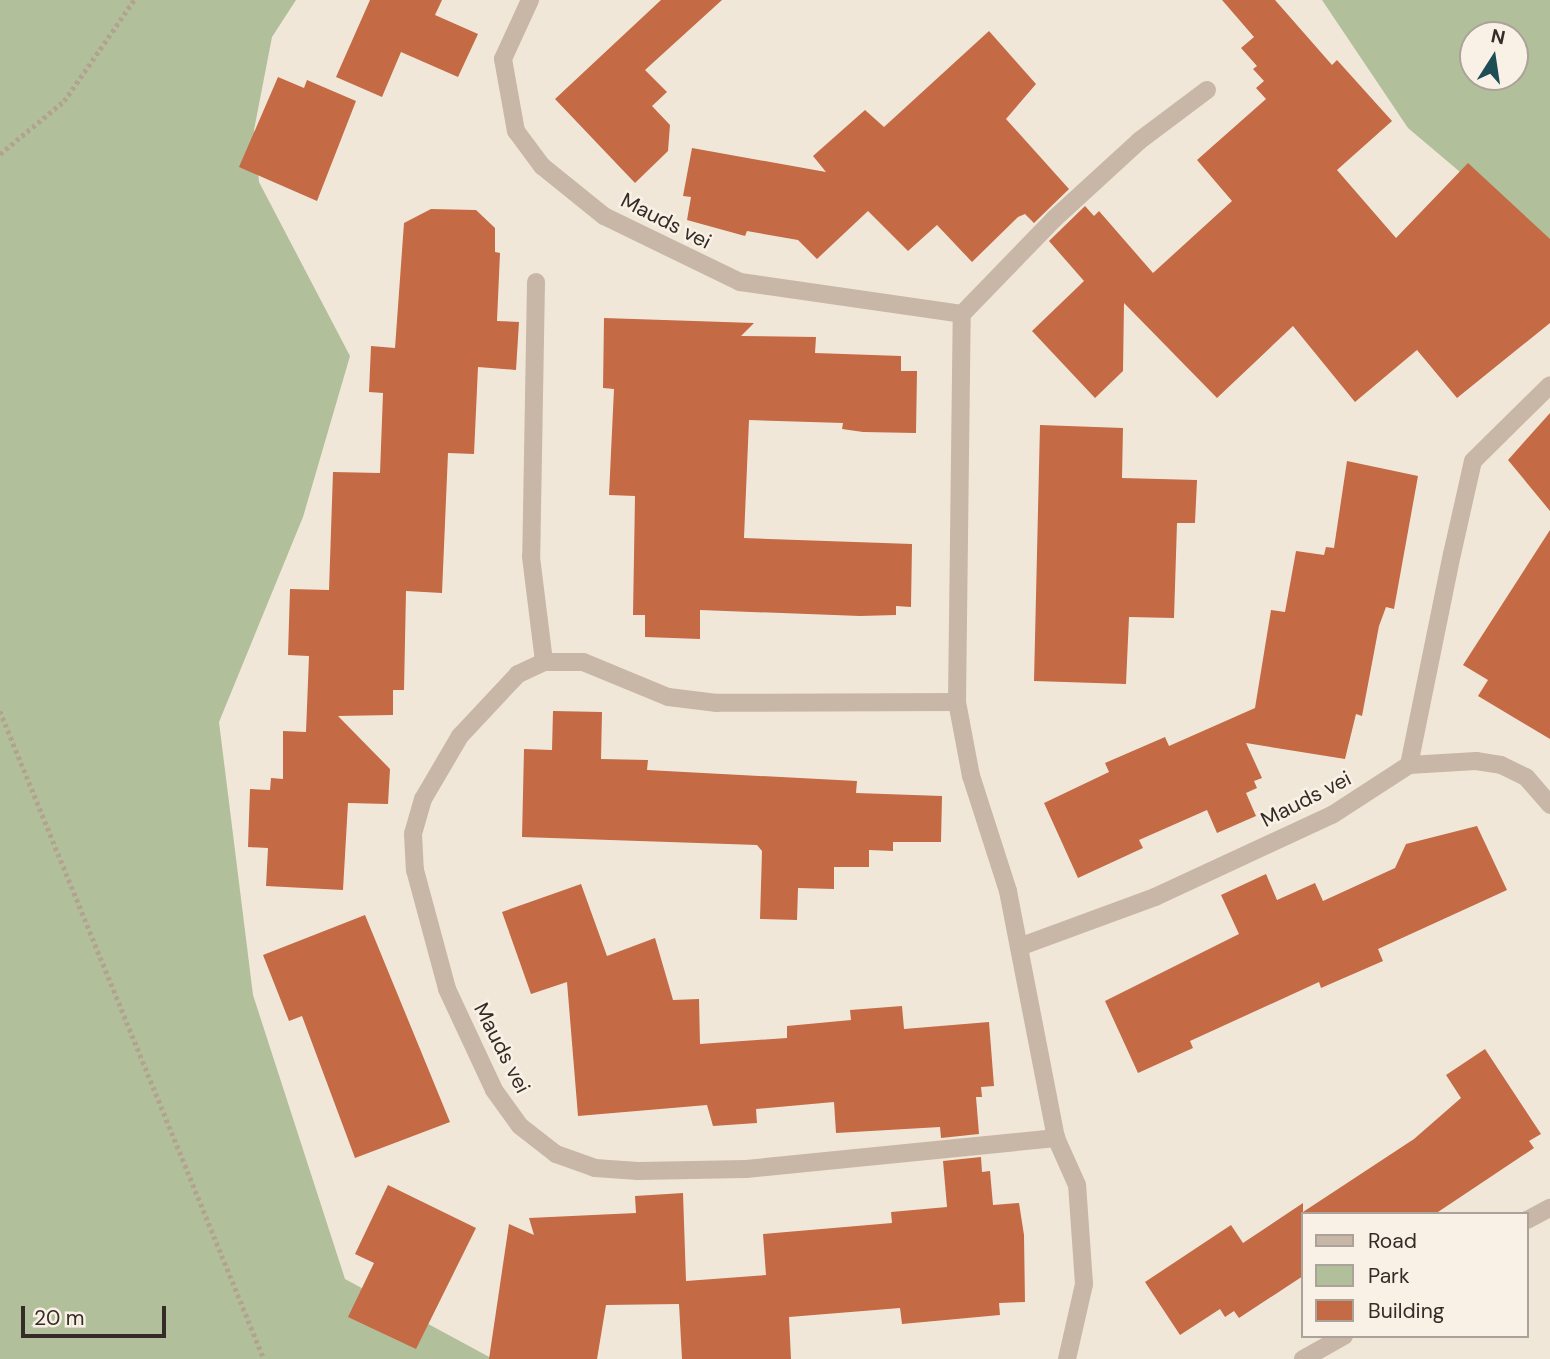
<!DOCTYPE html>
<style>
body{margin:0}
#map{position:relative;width:1550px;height:1359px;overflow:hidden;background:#f1e7d9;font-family:"DM Sans",sans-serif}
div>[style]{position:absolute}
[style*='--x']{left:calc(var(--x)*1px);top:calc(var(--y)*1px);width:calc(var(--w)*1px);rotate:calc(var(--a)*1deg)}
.green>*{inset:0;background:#b1bf9a}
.building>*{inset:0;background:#c46a45}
.path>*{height:4.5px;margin-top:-2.25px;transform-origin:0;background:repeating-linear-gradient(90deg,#b4a290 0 3.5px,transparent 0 7px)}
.lane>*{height:18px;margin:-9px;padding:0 9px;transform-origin:9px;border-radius:9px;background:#c8b7a6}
.street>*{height:18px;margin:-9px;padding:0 9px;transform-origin:9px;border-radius:9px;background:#c8b7a6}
span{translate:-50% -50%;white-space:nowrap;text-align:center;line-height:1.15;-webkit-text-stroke:5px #f9f1e6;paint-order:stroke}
.street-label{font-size:21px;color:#352c27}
.legend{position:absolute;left:1301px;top:1212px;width:228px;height:126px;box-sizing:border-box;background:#f9f1e6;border:2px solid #aba29a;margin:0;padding:9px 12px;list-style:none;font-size:21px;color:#352c27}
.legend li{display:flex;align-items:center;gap:14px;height:35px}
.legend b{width:35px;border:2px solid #aba29a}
.north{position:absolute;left:1459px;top:21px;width:70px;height:70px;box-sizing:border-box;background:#f9f1e6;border:2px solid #aba29a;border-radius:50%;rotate:12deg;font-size:19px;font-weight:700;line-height:28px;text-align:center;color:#352c27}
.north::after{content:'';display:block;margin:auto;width:24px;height:32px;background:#1d4e55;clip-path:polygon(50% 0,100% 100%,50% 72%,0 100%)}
.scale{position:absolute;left:21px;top:1306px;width:145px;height:32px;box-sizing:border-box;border:4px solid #352c27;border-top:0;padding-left:9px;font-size:21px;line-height:24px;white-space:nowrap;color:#352c27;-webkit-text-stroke:5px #f9f1e6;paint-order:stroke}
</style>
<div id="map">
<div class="green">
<div style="clip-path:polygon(0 0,296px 0,272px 37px,254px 130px,259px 182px,350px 356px,303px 517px,219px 722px,253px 995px,345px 1279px,493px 1359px,0 1359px)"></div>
<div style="clip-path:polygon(evenodd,1322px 0,1550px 0,1550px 248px,1408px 128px,1322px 0,1473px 35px,1515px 35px,1515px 77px,1473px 77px,1473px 35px)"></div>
</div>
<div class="building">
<div style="clip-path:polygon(370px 0,442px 0,435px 15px,478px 34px,458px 77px,401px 52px,382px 97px,336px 77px)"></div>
<div style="clip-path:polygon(661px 0,722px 0,645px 70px,667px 92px,652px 106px,670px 125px,668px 151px,635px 183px,555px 99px)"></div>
<div style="clip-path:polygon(1222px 0,1275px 0,1332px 65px,1337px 60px,1392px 121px,1337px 170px,1396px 238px,1468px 163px,1550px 239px,1550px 323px,1457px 398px,1417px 350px,1355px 402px,1293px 326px,1217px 398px,1124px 303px,1123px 371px,1095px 398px,1032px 331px,1084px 281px,1049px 241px,1085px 206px,1094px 216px,1099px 211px,1153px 273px,1232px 201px,1197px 160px,1266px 99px,1256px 88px,1264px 81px,1253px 69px,1257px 66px,1241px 48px,1254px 37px)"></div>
<div style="clip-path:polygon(989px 31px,1036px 84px,1006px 119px,1069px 189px,1034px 223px,1025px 214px,1018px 217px,972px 262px,937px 225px,908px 251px,868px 211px,817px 259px,798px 240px,747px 231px,745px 236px,687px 220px,691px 197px,683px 196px,692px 148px,826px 172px,813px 156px,865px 110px,884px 127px)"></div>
<div style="clip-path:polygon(278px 77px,304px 88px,307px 80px,356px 101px,317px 201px,239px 167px)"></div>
<div style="clip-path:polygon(431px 209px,476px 210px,495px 228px,495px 252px,500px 253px,497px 321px,519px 322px,516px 370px,478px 367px,474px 454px,448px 453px,442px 593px,406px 591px,404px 690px,393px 690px,393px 715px,338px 716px,390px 769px,388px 804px,348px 803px,343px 890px,266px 886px,268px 848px,248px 847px,250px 789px,270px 790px,271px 778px,283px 779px,283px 731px,306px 732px,309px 656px,288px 655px,290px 589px,329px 590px,333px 472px,380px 473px,383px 393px,369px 392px,371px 346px,395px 348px,404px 223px)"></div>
<div style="clip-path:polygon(604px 318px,754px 323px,741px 336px,816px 337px,815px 353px,901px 356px,901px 371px,917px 371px,916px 433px,863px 432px,842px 429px,843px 423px,749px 420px,744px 538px,912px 544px,911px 607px,896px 606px,896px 615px,860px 616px,700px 610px,700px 639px,645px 637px,645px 615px,633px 615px,635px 496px,609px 495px,614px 389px,603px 388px)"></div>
<div style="clip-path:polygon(1550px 413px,1550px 511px,1508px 460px)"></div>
<div style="clip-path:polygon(1040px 425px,1123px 428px,1122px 478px,1197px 480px,1195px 523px,1177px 523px,1174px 618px,1129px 617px,1126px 684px,1034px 681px)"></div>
<div style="clip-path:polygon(1347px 461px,1418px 476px,1394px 609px,1386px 607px,1379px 626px,1362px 716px,1356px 714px,1345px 759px,1246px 743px,1262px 778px,1254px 781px,1257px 788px,1246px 793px,1256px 816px,1217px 833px,1207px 810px,1139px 840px,1143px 848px,1078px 878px,1044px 803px,1109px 772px,1105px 763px,1165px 737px,1169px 746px,1255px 708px,1271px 610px,1285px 612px,1296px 551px,1324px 555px,1326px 547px,1334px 548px)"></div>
<div style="clip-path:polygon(1550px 530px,1550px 739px,1478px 696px,1488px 680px,1463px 665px)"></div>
<div style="clip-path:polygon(553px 711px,602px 712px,601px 759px,648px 760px,647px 770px,857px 781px,856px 793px,942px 796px,941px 842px,893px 842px,893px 851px,869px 850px,869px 867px,834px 867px,834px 889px,798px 888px,797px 920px,760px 919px,762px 851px,757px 845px,522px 837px,524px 749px,552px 750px)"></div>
<div style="clip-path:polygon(1477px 826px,1507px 890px,1378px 949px,1383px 961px,1321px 988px,1319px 982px,1190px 1041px,1193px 1048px,1138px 1073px,1105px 1001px,1239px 934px,1221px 895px,1266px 874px,1277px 900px,1315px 883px,1323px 901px,1395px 868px,1406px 844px)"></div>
<div style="clip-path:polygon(581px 884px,607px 956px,655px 938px,673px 1000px,699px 999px,700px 1044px,787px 1038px,787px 1026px,851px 1020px,850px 1010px,902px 1006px,904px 1029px,989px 1022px,994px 1086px,981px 1087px,982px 1097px,976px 1097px,979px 1134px,941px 1138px,940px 1127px,836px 1133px,834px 1102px,756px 1109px,757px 1123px,713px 1126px,707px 1105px,578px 1116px,567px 982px,531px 994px,502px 912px)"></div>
<div style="clip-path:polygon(365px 915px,450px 1122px,355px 1158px,302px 1016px,289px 1021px,263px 955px)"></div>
<div style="clip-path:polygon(1485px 1049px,1541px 1134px,1529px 1141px,1534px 1148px,1435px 1214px,1303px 1214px,1303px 1276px,1239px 1318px,1234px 1311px,1225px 1317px,1220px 1309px,1180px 1335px,1145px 1282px,1231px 1225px,1243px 1243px,1303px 1203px,1303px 1212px,1414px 1139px,1461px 1098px,1446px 1075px)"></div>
<div style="clip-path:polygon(981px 1157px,982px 1172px,990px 1171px,993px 1205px,1019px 1203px,1024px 1235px,1025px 1302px,999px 1303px,1000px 1315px,902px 1324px,900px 1308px,789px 1317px,791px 1359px,682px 1359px,679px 1304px,606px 1305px,597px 1359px,489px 1359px,509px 1224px,534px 1235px,529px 1218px,636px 1213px,635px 1196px,683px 1193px,686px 1281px,766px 1275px,763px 1234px,892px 1223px,891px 1212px,947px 1207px,943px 1161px)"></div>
<div style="clip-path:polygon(388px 1185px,476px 1228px,416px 1349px,348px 1317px,374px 1263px,355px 1254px)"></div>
</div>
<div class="path">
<div style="--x:0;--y:154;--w:83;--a:-39.6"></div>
<div style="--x:64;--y:101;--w:123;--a:-55.3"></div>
<div style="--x:0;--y:711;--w:700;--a:67.83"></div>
</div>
<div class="lane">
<div style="--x:1452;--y:554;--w:95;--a:-77.3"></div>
<div style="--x:1473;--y:461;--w:108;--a:-44.6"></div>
<div style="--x:1409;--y:765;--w:67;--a:-3.4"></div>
<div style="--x:1476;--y:761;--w:25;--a:9"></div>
<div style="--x:1501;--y:765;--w:28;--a:26"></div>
<div style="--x:1526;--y:777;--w:37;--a:49"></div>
</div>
<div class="street">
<div style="--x:530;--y:0;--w:65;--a:114.6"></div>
<div style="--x:503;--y:59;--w:73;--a:79.8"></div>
<div style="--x:516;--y:131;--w:44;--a:53.4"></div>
<div style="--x:542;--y:166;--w:80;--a:38.9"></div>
<div style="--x:604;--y:216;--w:151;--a:25.9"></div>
<div style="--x:740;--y:282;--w:224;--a:8.2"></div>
<div style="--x:536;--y:282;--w:275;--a:91"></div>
<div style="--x:531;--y:557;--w:106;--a:82.9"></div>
<div style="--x:957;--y:702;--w:240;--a:179.8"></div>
<div style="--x:717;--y:703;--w:49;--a:-173"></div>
<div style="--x:668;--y:697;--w:92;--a:-157.6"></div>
<div style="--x:583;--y:662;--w:39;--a:180"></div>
<div style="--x:544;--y:662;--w:29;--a:155"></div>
<div style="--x:518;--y:674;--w:85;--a:133.1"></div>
<div style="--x:460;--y:736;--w:73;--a:120.4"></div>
<div style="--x:423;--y:799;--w:36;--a:106"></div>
<div style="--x:413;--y:834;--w:36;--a:87"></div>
<div style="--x:415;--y:870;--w:123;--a:74.9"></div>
<div style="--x:447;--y:989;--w:111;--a:65"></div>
<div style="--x:494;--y:1090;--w:44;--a:54.2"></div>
<div style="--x:520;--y:1126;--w:46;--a:37.9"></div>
<div style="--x:556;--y:1154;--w:41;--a:19.7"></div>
<div style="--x:595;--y:1168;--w:43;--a:4"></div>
<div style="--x:638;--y:1171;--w:108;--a:-1.1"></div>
<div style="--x:746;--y:1169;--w:312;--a:-5.7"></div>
<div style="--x:1019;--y:947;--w:145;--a:-20.2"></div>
<div style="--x:1155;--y:897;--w:195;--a:-24.9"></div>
<div style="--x:1332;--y:815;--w:92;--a:-33"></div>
<div style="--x:1409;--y:765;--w:215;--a:-78.5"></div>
<div style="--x:1527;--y:1220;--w:26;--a:-28"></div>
<div style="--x:1067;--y:1359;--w:77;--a:-77.2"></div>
<div style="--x:1084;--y:1284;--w:99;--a:-94"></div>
<div style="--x:1077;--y:1185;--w:51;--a:-114.1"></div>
<div style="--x:1056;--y:1138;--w:252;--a:-101"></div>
<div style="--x:1008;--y:891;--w:121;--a:-107.8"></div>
<div style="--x:971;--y:776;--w:75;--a:-100.7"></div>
<div style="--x:957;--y:702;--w:388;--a:-89.3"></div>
<div style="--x:962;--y:314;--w:132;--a:-45.9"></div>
<div style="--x:1054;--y:219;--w:115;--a:-42.5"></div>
<div style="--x:1139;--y:141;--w:85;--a:-36.9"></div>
<div style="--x:1303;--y:1359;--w:47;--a:-29.3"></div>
</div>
<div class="street-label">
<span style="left:666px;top:221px;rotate:27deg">Mauds vei</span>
<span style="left:1306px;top:799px;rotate:-27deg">Mauds vei</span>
<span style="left:502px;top:1048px;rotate:63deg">Mauds vei</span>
</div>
<ul class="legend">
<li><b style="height:9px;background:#c8b7a6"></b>Road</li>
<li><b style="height:19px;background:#b1bf9a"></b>Park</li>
<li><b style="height:19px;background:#c46a45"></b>Building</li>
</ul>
<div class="north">N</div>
<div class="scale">20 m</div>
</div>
